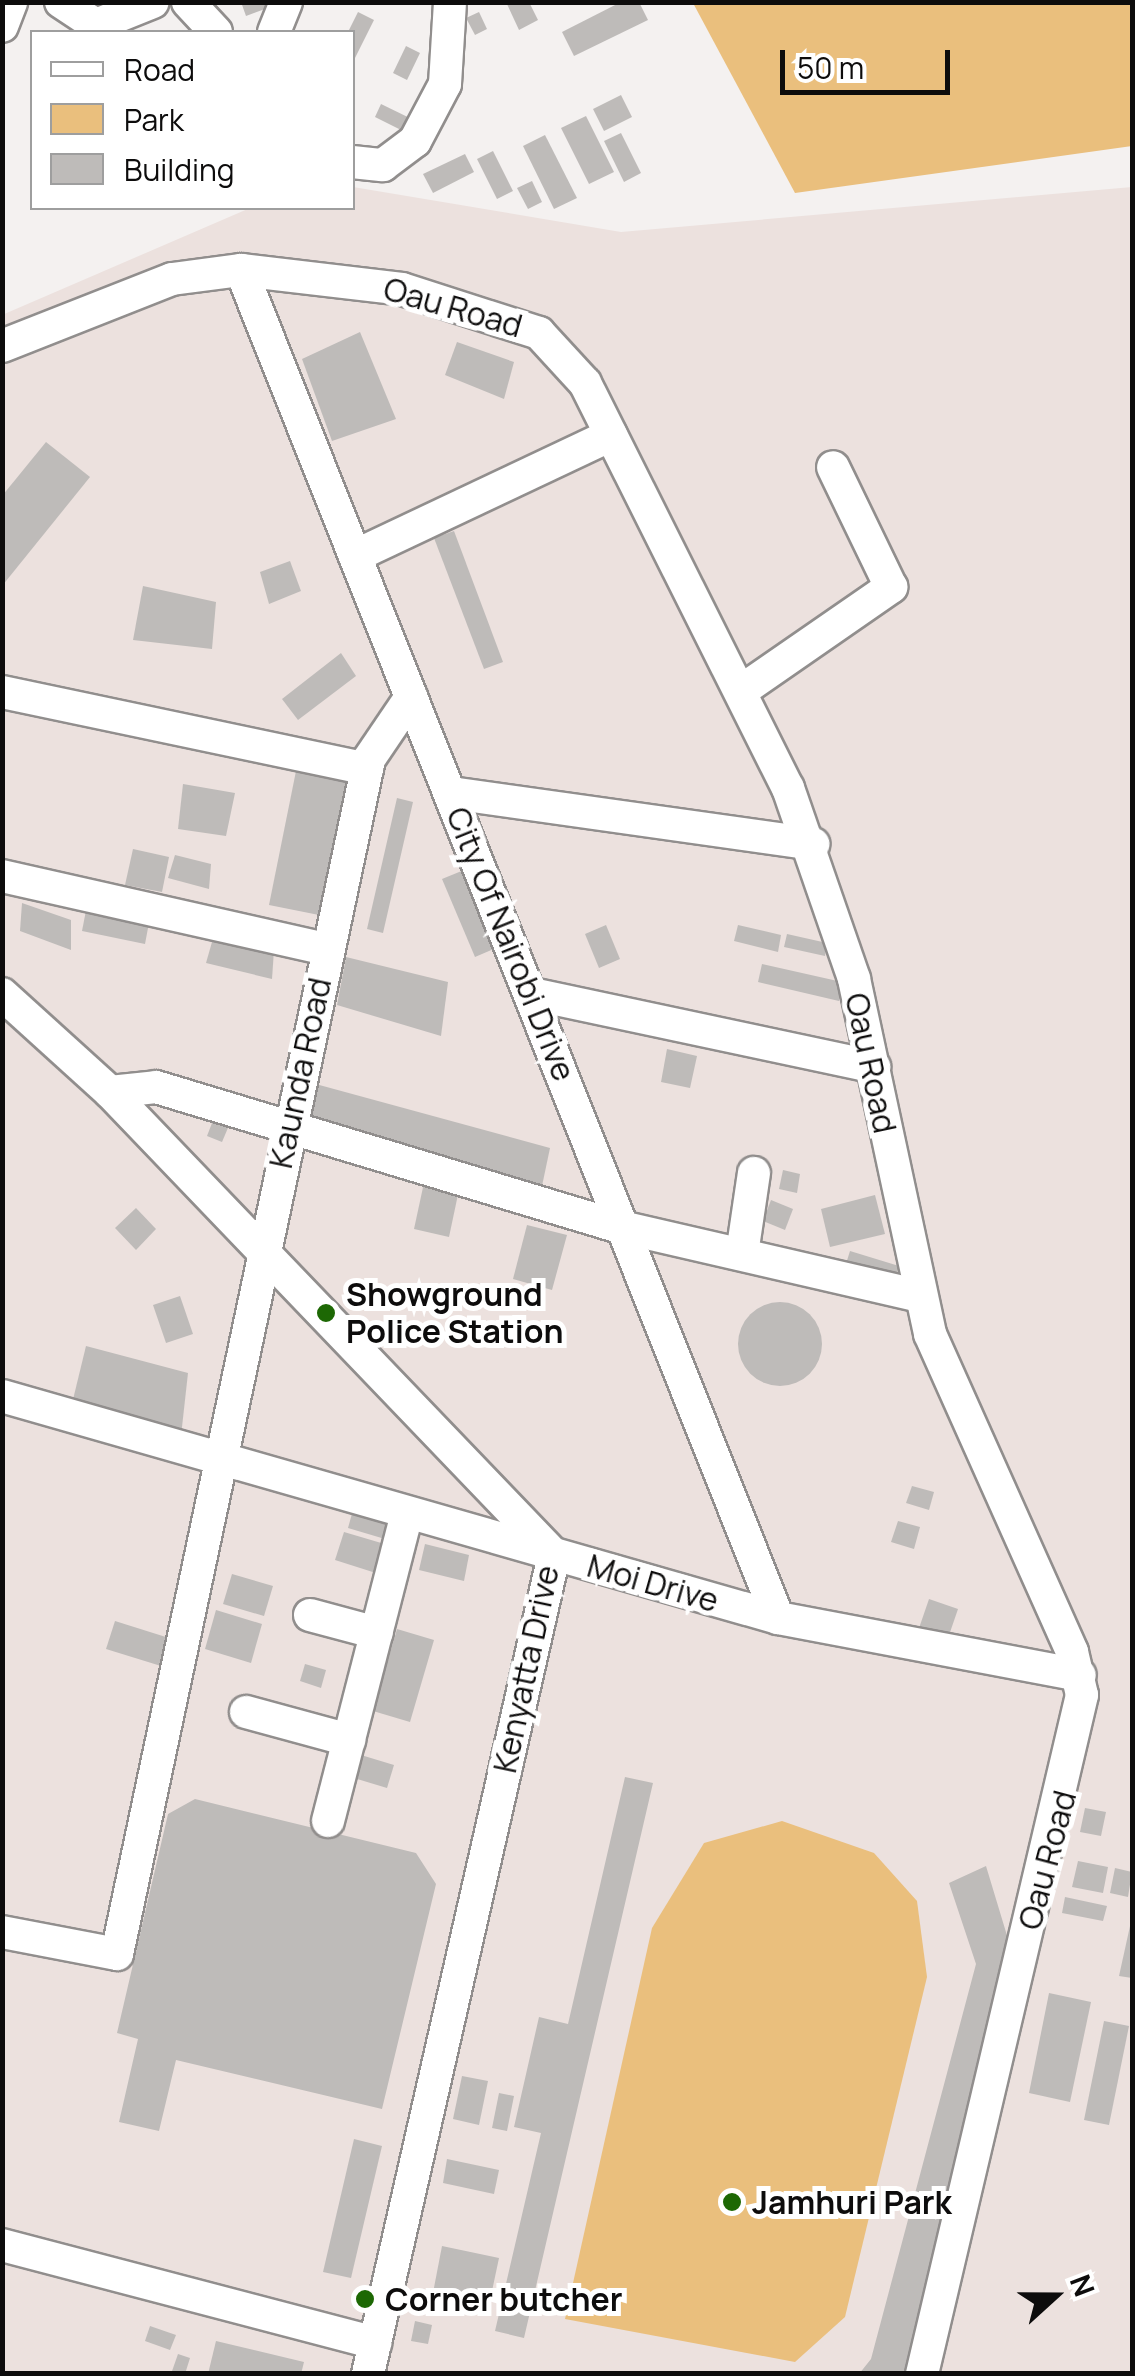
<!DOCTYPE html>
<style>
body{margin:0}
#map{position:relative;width:1135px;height:2376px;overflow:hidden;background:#f4f1f0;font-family:Manrope,sans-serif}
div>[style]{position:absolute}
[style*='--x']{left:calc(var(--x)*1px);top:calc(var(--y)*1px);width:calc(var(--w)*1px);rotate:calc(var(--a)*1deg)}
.built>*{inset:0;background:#ece1de}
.green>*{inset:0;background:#eabf7d}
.building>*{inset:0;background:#bebbb9}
.round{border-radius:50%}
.roads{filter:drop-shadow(2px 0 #918e8d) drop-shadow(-2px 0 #918e8d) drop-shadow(0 2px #918e8d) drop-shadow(0 -2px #918e8d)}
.minor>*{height:32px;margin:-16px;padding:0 16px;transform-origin:16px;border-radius:16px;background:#fff}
.dots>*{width:28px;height:28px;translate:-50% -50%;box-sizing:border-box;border:5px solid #fff;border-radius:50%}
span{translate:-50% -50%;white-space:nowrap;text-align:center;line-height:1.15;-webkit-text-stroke:10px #fff;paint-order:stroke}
.street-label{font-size:32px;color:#0d0c0c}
.poi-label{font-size:32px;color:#0d0c0c;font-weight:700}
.left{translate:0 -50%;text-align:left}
.frame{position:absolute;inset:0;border:5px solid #0d0c0c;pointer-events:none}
.legend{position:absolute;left:30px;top:30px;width:325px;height:180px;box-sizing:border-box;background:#fff;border:2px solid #9e9e9e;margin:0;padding:12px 18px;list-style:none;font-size:30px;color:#0d0c0c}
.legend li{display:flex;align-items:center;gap:20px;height:50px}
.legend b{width:50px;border:2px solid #9e9e9e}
.north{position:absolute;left:1005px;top:2246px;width:100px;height:100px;-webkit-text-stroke:8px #fff;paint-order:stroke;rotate:69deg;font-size:28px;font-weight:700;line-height:40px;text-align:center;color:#0d0c0c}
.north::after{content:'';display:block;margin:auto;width:35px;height:45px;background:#0d0c0c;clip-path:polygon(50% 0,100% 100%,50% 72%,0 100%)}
.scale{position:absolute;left:780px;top:50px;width:170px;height:45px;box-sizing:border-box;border:5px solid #0d0c0c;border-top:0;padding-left:12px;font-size:30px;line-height:35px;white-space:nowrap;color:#0d0c0c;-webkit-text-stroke:8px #fff;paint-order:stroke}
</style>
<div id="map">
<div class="built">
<div style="clip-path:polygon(353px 187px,621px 232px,1132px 187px,1132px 2373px,3px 2373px,2px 315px,250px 208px,352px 208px)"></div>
</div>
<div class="green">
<div style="clip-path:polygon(693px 3px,1132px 3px,1132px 146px,795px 193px)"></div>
<div style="clip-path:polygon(782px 1821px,874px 1853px,917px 1901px,927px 1977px,845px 2317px,795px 2362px,565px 2319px,652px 1928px,704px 1843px)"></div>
</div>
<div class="building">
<div style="clip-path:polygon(241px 2px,272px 2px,273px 6px,246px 16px)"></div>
<div style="clip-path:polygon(506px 2px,529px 2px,538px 20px,519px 30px)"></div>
<div style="clip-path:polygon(621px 2px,639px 2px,648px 20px,574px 56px,562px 32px)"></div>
<div style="clip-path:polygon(358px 12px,374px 20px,352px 64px,348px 32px)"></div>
<div style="clip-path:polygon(479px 12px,487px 29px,475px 35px,466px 18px)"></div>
<div style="clip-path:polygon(406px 46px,420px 53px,407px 80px,393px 73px)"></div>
<div style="clip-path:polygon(621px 95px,632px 117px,604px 131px,593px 109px)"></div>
<div style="clip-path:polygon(381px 104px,420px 123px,413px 136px,375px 117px)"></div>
<div style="clip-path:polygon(586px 116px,614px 172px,589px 184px,561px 128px)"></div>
<div style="clip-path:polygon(621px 133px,641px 173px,624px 182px,604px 141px)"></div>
<div style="clip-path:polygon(545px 135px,577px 198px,554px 209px,523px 146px)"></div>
<div style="clip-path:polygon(493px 151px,513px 191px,497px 199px,477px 159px)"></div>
<div style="clip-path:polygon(465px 154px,474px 172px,433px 193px,423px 174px)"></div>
<div style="clip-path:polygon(532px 181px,542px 202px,528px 209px,517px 188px)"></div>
<div style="clip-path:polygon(360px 332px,396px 419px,332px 441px,302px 359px)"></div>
<div style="clip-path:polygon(457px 342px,514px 362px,504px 399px,445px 375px)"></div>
<div style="clip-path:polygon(46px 442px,90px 477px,2px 586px,2px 496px)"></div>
<div style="clip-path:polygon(454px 531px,503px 662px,484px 669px,434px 538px)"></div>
<div style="clip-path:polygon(290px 561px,301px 591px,269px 604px,260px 572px)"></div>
<div style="clip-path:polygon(143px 586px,216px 602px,212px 649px,133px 640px)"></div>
<div style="clip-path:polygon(341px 653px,356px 676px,298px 720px,282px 699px)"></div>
<div style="clip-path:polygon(296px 771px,356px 784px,329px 917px,269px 905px)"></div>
<div style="clip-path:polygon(183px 784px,235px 793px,226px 836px,178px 829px)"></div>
<div style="clip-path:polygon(397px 798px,413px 802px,383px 933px,367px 929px)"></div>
<div style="clip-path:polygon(133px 849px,169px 857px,162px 892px,125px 885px)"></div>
<div style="clip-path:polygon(175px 855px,211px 864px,209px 889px,168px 878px)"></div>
<div style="clip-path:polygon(464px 870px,496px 948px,475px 957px,442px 879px)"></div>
<div style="clip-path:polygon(89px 895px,152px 907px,145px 944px,82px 931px)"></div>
<div style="clip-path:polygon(22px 903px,71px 920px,71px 950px,20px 931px)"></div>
<div style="clip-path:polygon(606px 925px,620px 959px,599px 968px,585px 934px)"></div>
<div style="clip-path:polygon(738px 925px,781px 935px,778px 952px,734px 941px)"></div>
<div style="clip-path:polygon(787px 934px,827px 943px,825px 956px,784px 947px)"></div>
<div style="clip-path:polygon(214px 935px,274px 950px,272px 979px,206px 963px)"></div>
<div style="clip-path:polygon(346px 957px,448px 982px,441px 1036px,337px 1005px)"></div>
<div style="clip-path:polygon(762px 964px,842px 982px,839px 1001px,758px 982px)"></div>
<div style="clip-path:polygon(667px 1049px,697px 1056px,690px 1088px,661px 1082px)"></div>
<div style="clip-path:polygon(312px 1083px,550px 1148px,542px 1186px,306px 1121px)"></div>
<div style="clip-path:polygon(217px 1110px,233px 1116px,222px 1142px,207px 1136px)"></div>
<div style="clip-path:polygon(783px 1170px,800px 1174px,797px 1193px,779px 1189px)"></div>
<div style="clip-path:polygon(425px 1178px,460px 1185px,449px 1237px,414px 1229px)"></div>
<div style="clip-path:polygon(875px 1195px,885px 1234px,830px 1247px,821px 1209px)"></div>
<div style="clip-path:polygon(771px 1200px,793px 1209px,785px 1230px,763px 1221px)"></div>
<div style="clip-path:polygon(136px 1208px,156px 1229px,136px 1250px,115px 1228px)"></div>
<div style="clip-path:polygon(527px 1225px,567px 1235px,552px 1290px,513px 1279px)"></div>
<div style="clip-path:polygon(850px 1251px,899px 1266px,895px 1282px,845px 1267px)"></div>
<div style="clip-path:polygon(180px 1296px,193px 1334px,166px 1343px,153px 1305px)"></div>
<div class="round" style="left:738px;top:1302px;width:84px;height:84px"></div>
<div style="clip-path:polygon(86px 1346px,188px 1373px,180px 1445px,69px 1416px)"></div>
<div style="clip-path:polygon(912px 1486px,934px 1492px,929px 1510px,906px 1503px)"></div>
<div style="clip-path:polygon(353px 1510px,390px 1521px,385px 1539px,348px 1528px)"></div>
<div style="clip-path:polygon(898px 1521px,920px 1527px,914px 1549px,891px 1542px)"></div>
<div style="clip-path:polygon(344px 1532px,388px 1545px,379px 1574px,335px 1560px)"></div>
<div style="clip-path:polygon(425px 1544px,469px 1555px,464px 1581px,419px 1570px)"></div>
<div style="clip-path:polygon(232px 1574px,273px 1586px,264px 1616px,223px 1604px)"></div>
<div style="clip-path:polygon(929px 1599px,958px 1609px,946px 1644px,917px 1634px)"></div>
<div style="clip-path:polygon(216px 1610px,262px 1624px,251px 1663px,205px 1649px)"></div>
<div style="clip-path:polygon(115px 1621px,169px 1638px,161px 1666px,106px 1649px)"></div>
<div style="clip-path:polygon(397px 1629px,434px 1640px,410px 1722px,373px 1711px)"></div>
<div style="clip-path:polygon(305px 1664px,326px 1670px,321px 1688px,300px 1681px)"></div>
<div style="clip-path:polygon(351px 1752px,394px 1765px,387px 1788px,344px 1775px)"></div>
<div style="clip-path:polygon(625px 1777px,653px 1783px,524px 2338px,495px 2331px,541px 2133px,514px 2127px,539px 2017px,568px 2024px)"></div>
<div style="clip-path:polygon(195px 1799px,416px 1853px,436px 1884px,382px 2109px,176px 2060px,159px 2131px,119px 2122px,138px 2039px,117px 2033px,168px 1814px)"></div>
<div style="clip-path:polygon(1085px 1808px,1106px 1812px,1101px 1836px,1080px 1832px)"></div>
<div style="clip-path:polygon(1078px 1861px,1108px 1867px,1103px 1893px,1072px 1887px)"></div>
<div style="clip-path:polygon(986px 1866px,1015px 1962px,905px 2374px,859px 2374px,871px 2359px,976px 1964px,949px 1883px)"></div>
<div style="clip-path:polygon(1115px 1868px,1132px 1872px,1128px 1897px,1110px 1893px)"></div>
<div style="clip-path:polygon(1065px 1897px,1107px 1906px,1103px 1921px,1062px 1913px)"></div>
<div style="clip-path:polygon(1132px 1917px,1132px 1978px,1119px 1976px)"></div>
<div style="clip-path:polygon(1049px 1993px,1091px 2002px,1070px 2102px,1029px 2093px)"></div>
<div style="clip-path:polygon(1104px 2021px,1129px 2026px,1109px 2125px,1084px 2120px)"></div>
<div style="clip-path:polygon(462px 2076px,488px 2081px,479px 2125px,453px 2119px)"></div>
<div style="clip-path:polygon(499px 2093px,514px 2096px,507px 2131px,492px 2128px)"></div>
<div style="clip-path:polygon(354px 2139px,382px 2146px,351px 2278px,323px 2272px)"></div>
<div style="clip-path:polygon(447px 2159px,499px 2170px,494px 2194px,443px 2183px)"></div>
<div style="clip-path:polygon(442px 2246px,499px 2258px,488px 2310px,432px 2298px)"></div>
<div style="clip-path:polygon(415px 2321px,432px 2325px,428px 2344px,411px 2341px)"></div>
<div style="clip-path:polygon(150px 2326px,176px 2335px,170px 2350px,145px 2341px)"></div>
<div style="clip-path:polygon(216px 2341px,304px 2362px,301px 2374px,208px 2374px)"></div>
<div style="clip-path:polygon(178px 2354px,190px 2358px,185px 2374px,171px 2374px)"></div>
</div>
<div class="roads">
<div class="minor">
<div style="--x:61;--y:2;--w:42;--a:33.3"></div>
<div style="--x:96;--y:25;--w:61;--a:-22"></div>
<div style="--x:188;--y:2;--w:41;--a:47"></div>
<div style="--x:2;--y:26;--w:26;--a:-69"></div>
<div style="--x:274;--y:32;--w:32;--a:-68"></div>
<div style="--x:352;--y:162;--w:31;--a:6"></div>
<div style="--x:383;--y:165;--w:40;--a:-37"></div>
<div style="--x:415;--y:141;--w:64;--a:-62.2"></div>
<div style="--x:445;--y:84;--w:82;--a:-86.5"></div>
<div style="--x:241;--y:270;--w:1451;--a:68.28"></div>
<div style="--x:2;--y:346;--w:183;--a:-21.5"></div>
<div style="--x:172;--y:279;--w:70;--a:-7.4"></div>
<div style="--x:241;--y:270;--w:162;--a:6.7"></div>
<div style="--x:402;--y:289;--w:144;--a:17.8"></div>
<div style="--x:539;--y:333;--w:68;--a:47.4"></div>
<div style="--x:585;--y:383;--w:453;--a:63.4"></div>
<div style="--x:788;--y:788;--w:202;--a:70.9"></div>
<div style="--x:854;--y:979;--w:363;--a:77.9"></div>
<div style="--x:930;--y:1334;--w:348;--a:65.9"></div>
<div style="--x:1072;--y:1652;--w:44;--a:76.9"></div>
<div style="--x:1082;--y:1695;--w:698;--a:103.26"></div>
<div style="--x:355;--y:556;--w:283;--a:-25.3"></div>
<div style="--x:741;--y:691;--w:183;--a:-34.7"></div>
<div style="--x:891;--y:587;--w:133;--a:-115.8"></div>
<div style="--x:2;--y:692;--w:373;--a:11.9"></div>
<div style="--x:451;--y:793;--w:366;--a:8"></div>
<div style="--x:2;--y:876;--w:332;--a:12.7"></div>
<div style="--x:2;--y:994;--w:146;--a:42.2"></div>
<div style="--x:110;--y:1092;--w:641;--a:46.2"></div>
<div style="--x:554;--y:1555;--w:840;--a:102.8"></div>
<div style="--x:532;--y:994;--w:350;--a:12"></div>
<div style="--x:110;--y:1092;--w:46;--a:-6.2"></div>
<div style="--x:156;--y:1087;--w:486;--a:16.8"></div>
<div style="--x:621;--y:1227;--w:307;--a:13"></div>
<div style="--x:742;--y:1254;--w:82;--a:-81.6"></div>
<div style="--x:2;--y:1396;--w:807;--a:15.96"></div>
<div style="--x:778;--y:1618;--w:307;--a:10.7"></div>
<div style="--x:310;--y:1615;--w:69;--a:15"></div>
<div style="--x:246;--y:1712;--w:107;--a:15.2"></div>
<div style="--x:328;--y:1821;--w:317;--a:-75.6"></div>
<div style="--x:2;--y:1932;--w:117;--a:10.8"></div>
<div style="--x:117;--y:1954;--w:1221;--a:-78.09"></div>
<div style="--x:369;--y:759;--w:75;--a:-55.9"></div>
<div style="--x:2;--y:2245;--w:386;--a:14.7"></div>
</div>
</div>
<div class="dots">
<div style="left:326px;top:1313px;background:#1d6804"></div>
<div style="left:732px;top:2202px;background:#1d6804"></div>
<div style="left:365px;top:2299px;background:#1d6804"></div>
</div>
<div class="street-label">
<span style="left:453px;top:307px;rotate:16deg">Oau Road</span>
<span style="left:511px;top:944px;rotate:68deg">City Of Nairobi Drive</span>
<span style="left:871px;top:1063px;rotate:78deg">Oau Road</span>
<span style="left:300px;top:1073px;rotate:-78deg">Kaunda Road</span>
<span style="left:653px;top:1583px;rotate:16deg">Moi Drive</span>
<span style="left:526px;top:1669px;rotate:-78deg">Kenyatta Drive</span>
<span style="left:1047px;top:1860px;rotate:-75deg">Oau Road</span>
</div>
<div class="poi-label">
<span class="left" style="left:346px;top:1313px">Showground<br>Police Station</span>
<span class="left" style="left:752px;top:2202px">Jamhuri Park</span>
<span class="left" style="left:385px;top:2299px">Corner butcher</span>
</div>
<div class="frame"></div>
<ul class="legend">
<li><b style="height:12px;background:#fff"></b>Road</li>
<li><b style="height:28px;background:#eabf7d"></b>Park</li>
<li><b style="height:28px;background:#bebbb9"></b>Building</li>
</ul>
<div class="north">N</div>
<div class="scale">50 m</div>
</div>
